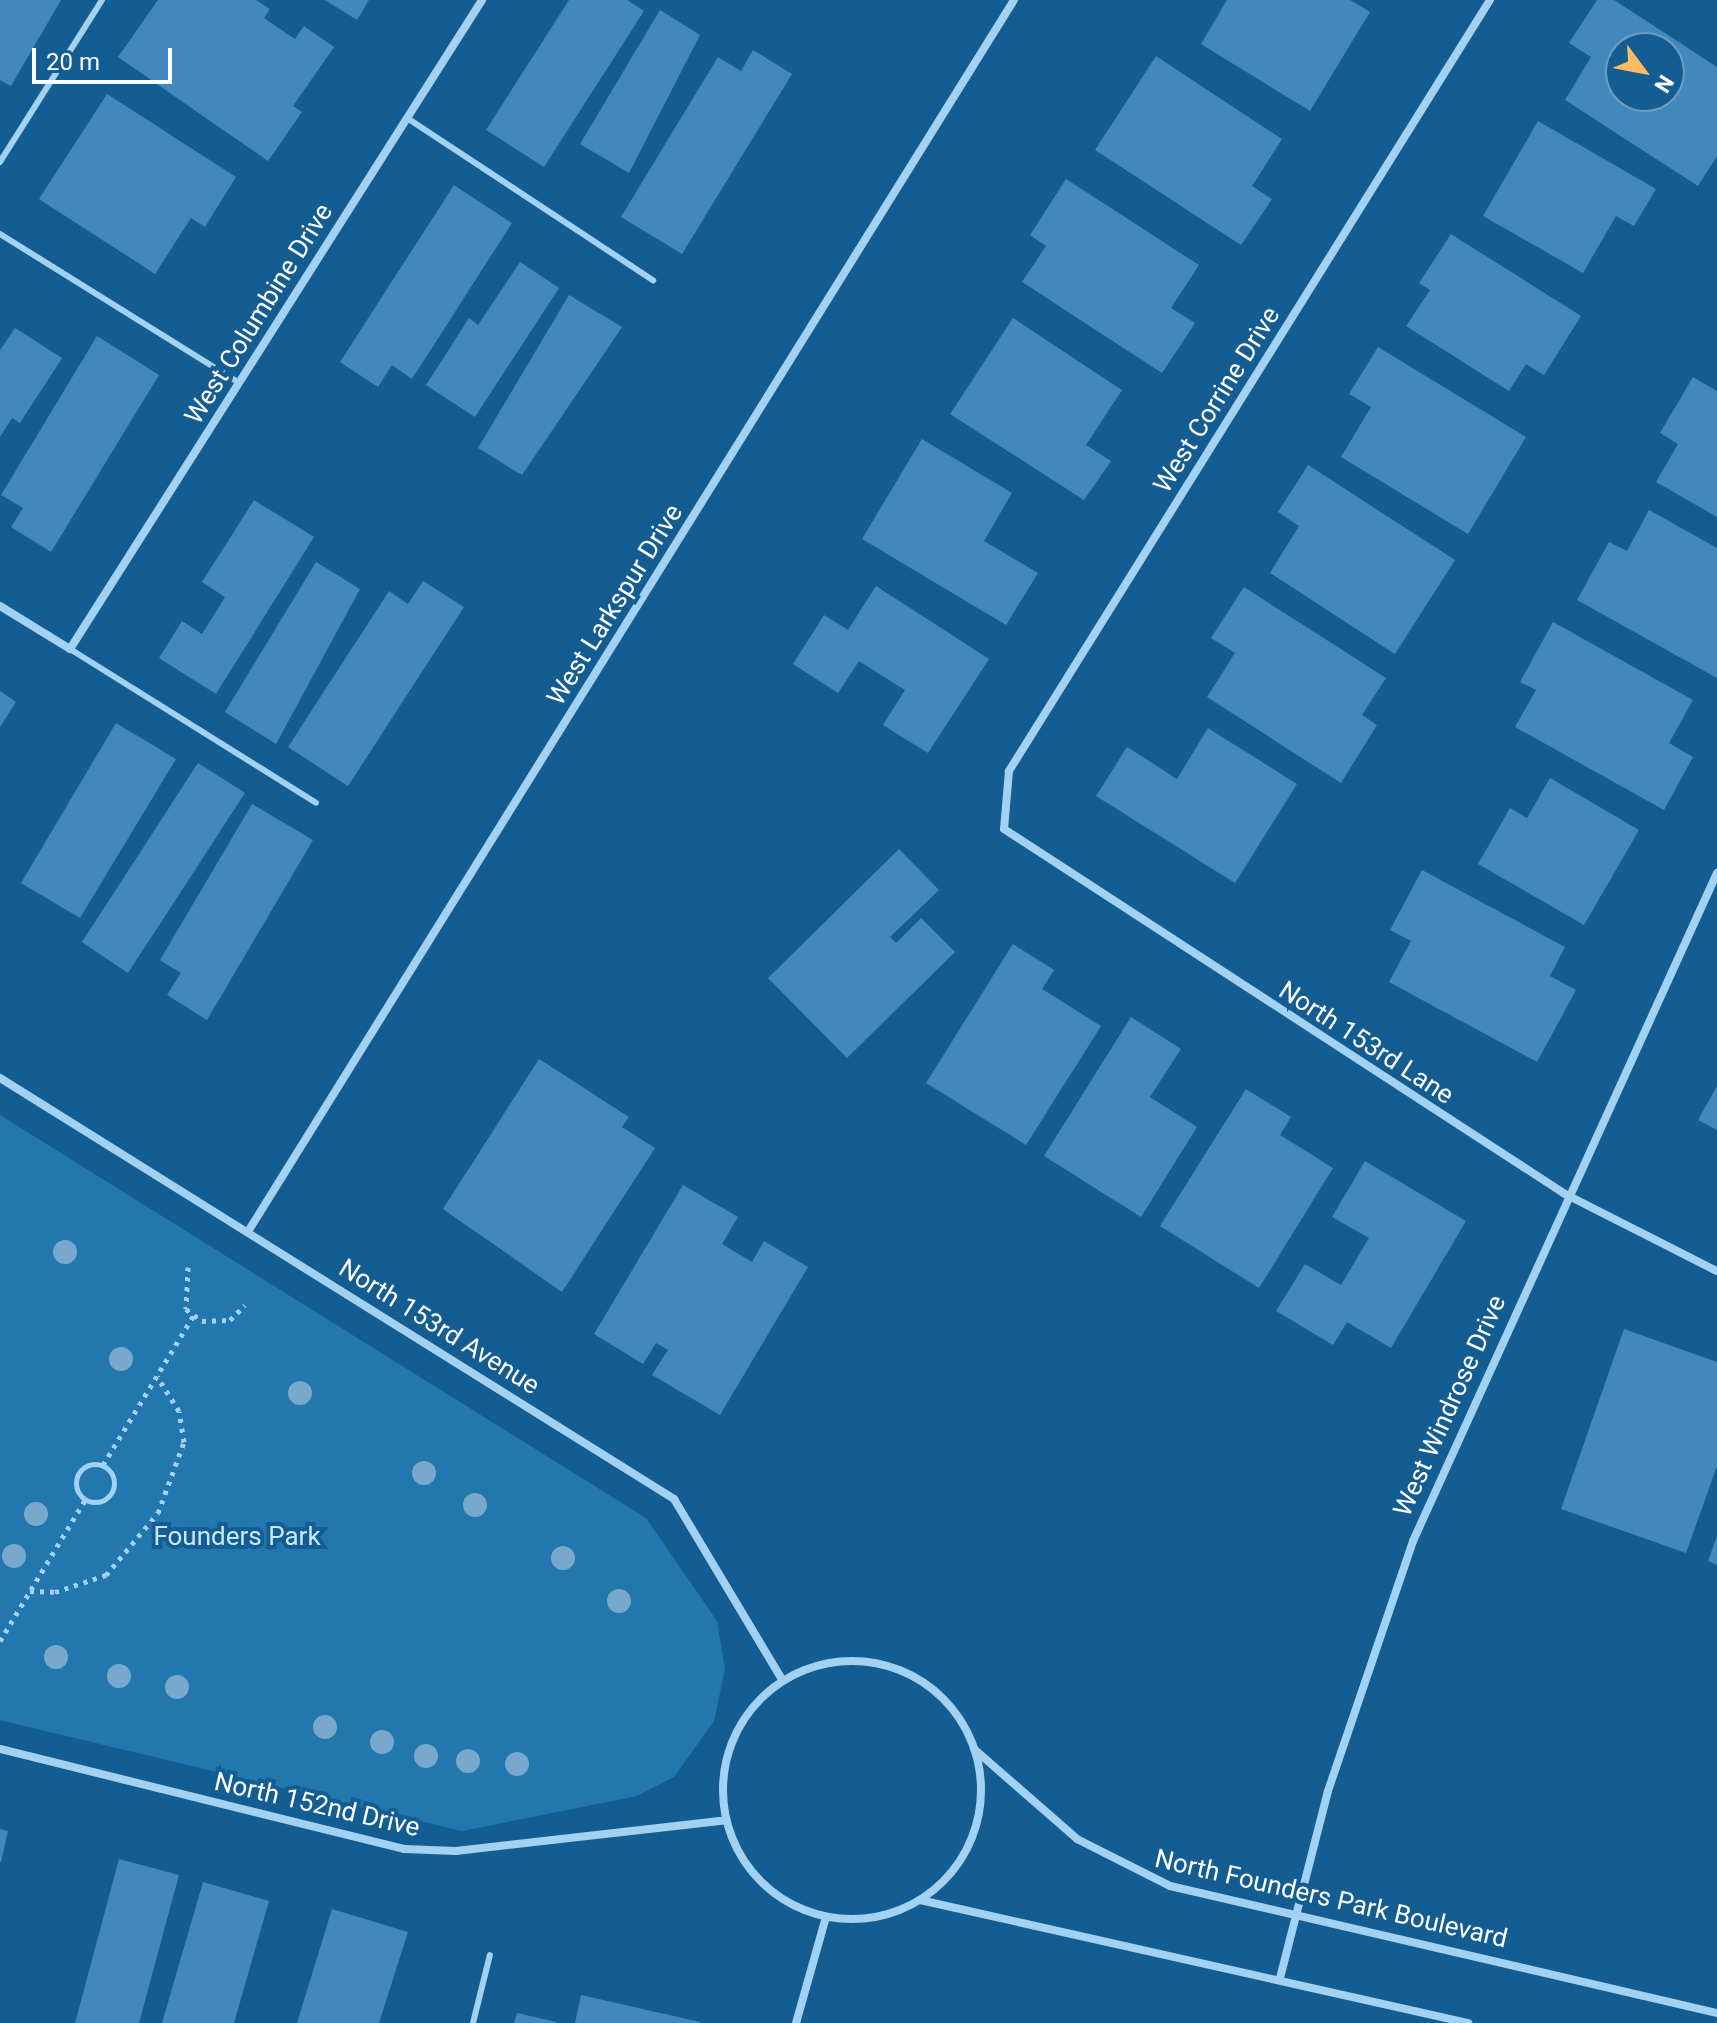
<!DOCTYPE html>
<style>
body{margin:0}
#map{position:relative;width:1717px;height:2023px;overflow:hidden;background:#145d92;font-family:Roboto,sans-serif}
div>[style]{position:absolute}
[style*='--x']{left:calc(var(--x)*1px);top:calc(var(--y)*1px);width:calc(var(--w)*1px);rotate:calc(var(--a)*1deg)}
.green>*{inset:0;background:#2377af}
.building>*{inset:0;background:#4189bc}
.path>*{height:5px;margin-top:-2.5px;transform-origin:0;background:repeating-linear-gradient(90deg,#a2d1f1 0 4px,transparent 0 10px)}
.path>.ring{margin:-2.5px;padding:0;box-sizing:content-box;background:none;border:5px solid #a2d1f1;border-radius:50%}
.service>*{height:6px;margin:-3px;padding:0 3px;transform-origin:3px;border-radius:3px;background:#a2d1f1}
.minor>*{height:8px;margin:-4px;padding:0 4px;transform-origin:4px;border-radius:4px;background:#a2d1f1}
.minor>.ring{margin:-4px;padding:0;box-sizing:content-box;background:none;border:8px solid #a2d1f1;border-radius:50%}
.trees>*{width:24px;height:24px;margin:-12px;border-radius:50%;background:#78a9cc}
span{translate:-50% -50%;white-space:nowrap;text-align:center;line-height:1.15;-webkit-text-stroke:8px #145d92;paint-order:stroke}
.street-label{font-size:26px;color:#fff}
.park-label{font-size:26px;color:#c9e8fc}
.north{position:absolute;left:1605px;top:32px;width:80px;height:80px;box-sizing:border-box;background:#145d92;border:2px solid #729ebe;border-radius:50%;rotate:122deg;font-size:22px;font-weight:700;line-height:32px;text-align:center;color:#fff}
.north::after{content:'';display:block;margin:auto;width:28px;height:36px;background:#ffbb62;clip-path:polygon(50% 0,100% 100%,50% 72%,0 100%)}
.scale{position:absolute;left:32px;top:48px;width:140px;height:36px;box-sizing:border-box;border:4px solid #fff;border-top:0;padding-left:10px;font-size:24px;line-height:28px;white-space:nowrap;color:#fff;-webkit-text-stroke:6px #145d92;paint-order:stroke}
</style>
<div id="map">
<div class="green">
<div style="clip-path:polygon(0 1115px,646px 1518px,717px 1621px,725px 1669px,714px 1721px,674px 1777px,637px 1796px,462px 1831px,0 1720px)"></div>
</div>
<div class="building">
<div style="clip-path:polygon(0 0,61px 0,11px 86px,0 80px)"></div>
<div style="clip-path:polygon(158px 0,256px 0,270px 9px,264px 18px,295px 39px,304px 26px,334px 47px,293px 106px,302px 112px,268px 161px,118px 57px)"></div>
<div style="clip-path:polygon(325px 0,369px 0,357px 20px)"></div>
<div style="clip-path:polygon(569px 0,627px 0,644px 11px,544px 167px,486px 130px)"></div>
<div style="clip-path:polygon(1227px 0,1350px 0,1370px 12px,1310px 111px,1201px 44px)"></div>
<div style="clip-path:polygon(evenodd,1597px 0,1614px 0,1717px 67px,1717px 156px,1698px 186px,1565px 100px,1591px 57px,1569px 43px,1597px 0,1621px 48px,1669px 48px,1669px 96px,1621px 96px,1621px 48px)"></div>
<div style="clip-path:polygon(660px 10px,700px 35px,629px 173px,580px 144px)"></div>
<div style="clip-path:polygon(753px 50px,792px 74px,682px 254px,621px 217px,718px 57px,741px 71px)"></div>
<div style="clip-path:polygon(1156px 56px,1282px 139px,1252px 186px,1272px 199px,1241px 245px,1095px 150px)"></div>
<div style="clip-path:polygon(107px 94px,236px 177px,205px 227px,191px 218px,155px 274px,39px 199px)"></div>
<div style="clip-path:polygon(1538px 121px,1656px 189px,1634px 226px,1616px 216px,1583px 273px,1483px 216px)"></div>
<div style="clip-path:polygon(1066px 179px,1199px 265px,1171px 308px,1195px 323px,1162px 373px,1022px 282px,1046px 246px,1030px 235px)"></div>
<div style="clip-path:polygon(454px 185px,512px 223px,412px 379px,392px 365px,378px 387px,340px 362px)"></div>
<div style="clip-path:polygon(1451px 234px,1581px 316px,1544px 375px,1526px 364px,1509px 391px,1406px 326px,1430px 290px,1419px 283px)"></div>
<div style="clip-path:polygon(520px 262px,559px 288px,475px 417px,426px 385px,469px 318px,478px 325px)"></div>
<div style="clip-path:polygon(569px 295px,622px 327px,522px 475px,478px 448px)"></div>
<div style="clip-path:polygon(1013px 318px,1122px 390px,1086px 445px,1111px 461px,1084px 500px,950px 414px)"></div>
<div style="clip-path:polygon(15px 328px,62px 358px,20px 423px,12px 418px,0 437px,0 350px)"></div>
<div style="clip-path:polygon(97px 336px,159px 375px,51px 552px,11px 527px,23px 508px,1px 495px)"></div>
<div style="clip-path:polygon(1378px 347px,1526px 437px,1468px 534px,1341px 457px,1371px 407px,1349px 394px)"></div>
<div style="clip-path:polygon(1693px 377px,1717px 391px,1717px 517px,1656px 482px,1678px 444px,1660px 433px)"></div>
<div style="clip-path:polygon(922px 439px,1012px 493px,984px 541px,1038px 573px,1006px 625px,862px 539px)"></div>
<div style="clip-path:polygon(1308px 465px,1455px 560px,1395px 654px,1270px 573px,1299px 526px,1278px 512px)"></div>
<div style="clip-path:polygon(254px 500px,314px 537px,216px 694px,159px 658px,182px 621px,202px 634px,225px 597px,202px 582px)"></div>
<div style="clip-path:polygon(1649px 510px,1717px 548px,1717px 678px,1577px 600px,1609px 542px,1627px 551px)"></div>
<div style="clip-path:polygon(316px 562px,360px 589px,276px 744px,225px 712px)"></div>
<div style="clip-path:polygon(423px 581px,464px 607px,348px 786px,288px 747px,389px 591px,408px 604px)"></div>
<div style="clip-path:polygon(876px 586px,989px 659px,928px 753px,883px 725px,905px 690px,859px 661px,838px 693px,793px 664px,824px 615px,848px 630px)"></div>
<div style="clip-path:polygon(1244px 587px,1386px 678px,1362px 715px,1377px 725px,1341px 783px,1207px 697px,1235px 653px,1211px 638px)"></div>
<div style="clip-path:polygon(1553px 622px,1693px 700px,1669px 743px,1693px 757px,1664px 810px,1515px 727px,1536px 690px,1520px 682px)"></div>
<div style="clip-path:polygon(0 691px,16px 702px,0 727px)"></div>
<div style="clip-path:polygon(116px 723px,176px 759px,80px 918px,21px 883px)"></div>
<div style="clip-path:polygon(1208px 728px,1297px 784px,1235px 883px,1096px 796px,1127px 747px,1177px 779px)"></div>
<div style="clip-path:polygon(198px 763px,245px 793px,128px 973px,82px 942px)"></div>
<div style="clip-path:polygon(1550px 778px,1639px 830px,1584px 925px,1478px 864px,1510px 808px,1527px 818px)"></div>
<div style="clip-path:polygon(252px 804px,313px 840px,207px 1020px,167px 995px,181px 973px,160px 960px)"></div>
<div style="clip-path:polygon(899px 849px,939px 890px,890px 937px,896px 943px,921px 918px,955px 952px,847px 1058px,768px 978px)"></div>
<div style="clip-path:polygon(1422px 870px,1565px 947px,1550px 976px,1576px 990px,1537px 1062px,1389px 982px,1411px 941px,1390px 930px)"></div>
<div style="clip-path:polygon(1013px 944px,1054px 970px,1042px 989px,1101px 1026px,1026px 1145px,926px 1083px)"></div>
<div style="clip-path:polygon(1131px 1017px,1181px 1049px,1150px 1097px,1197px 1127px,1141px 1217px,1044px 1156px)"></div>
<div style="clip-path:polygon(539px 1059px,629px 1117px,622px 1127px,655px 1148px,562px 1292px,443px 1209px)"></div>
<div style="clip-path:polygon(1717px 1086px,1717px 1130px,1698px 1120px)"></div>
<div style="clip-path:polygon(1246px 1089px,1291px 1117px,1280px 1135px,1333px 1168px,1259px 1288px,1160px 1226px)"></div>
<div style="clip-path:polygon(1365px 1161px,1466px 1221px,1391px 1348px,1347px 1322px,1333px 1345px,1276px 1311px,1305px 1264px,1341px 1285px,1369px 1238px,1332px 1217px)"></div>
<div style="clip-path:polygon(683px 1185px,738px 1217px,722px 1244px,752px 1262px,764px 1241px,808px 1267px,720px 1415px,652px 1375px,668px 1350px,656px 1343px,643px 1364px,594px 1334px)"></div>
<div style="clip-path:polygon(1624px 1329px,1717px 1362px,1717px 1466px,1686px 1553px,1561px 1509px)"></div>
<div style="clip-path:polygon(1717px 1536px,1717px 1565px,1708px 1561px)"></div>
<div style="clip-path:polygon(0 1829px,8px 1831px,1px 1862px,0 1862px)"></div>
<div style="clip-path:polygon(119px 1859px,179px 1875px,139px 2023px,75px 2023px)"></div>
<div style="clip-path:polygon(203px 1882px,269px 1901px,234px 2023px,162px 2023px)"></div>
<div style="clip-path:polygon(332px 1909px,408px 1932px,379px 2023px,297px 2023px)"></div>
<div style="clip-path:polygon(581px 1995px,700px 2022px,700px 2023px,575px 2023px)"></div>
<div style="clip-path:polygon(517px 2013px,556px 2022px,556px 2023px,514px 2023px)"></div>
</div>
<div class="path">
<div style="--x:188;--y:1267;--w:42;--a:92.7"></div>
<div style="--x:186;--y:1309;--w:20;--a:37"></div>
<div style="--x:202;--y:1321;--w:28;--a:-2"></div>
<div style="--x:230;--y:1320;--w:21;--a:-45"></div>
<div class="ring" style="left:76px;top:1464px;width:33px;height:33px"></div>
<div style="--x:103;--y:1465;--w:175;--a:-58.8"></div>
<div style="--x:30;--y:1591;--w:25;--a:2"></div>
<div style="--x:55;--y:1592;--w:54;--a:-18.4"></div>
<div style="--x:106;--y:1575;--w:81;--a:-50"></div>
<div style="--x:158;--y:1513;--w:76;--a:-69.9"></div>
<div style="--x:184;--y:1442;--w:31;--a:-99"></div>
<div style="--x:179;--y:1411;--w:41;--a:-122.2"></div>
<div style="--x:0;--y:1641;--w:165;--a:-58.9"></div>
</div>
<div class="service">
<div style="--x:407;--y:118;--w:295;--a:33.4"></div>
<div style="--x:0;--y:162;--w:191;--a:-57.8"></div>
<div style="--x:0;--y:234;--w:282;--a:31.9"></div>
<div style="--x:70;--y:649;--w:290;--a:32"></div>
<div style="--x:473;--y:2023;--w:70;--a:-76"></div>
</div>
<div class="minor">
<div style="--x:1490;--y:0;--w:909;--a:121.96"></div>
<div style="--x:1009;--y:771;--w:58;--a:94.9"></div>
<div style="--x:1004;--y:829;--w:669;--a:33.05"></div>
<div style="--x:1565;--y:1194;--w:170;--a:26.9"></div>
<div style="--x:0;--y:606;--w:82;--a:31.6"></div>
<div style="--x:70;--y:649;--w:769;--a:-57.59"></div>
<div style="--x:0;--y:1078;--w:795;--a:31.99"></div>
<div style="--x:674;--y:1499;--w:212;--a:59.1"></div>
<div style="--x:249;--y:1230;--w:1448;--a:-58.12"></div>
<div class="ring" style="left:723px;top:1661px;width:250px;height:250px"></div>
<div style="--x:0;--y:1749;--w:416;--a:13.9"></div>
<div style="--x:404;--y:1849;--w:52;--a:2.2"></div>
<div style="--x:456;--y:1851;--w:272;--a:-6.5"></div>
<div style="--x:974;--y:1749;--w:137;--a:41.1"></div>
<div style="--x:1077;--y:1839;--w:104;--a:26.8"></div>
<div style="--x:1170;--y:1886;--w:562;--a:13.07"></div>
<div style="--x:920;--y:1900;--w:562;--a:12.65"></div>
<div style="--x:1280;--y:1978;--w:193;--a:-75.6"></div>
<div style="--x:1328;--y:1791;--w:264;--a:-71.2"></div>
<div style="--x:1413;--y:1541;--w:734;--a:-65.53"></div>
<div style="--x:796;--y:2023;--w:110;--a:-74.2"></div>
</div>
<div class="trees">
<div style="left:65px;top:1252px"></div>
<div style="left:121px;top:1359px"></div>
<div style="left:300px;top:1393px"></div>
<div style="left:424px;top:1473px"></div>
<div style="left:475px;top:1505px"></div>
<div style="left:36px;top:1514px"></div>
<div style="left:14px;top:1556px"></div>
<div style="left:563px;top:1558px"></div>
<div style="left:619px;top:1601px"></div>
<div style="left:56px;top:1657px"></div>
<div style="left:119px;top:1676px"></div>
<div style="left:177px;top:1687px"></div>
<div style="left:325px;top:1727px"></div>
<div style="left:382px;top:1742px"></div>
<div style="left:426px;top:1756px"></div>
<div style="left:468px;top:1761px"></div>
<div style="left:517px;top:1764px"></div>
</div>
<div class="street-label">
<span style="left:259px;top:314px;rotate:-58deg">West Columbine Drive</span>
<span style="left:1217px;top:400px;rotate:-58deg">West Corrine Drive</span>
<span style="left:615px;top:605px;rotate:-58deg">West Larkspur Drive</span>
<span style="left:1366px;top:1043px;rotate:33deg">North 153rd Lane</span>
<span style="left:439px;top:1327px;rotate:32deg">North 153rd Avenue</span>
<span style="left:1450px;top:1406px;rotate:-66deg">West Windrose Drive</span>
<span style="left:317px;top:1805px;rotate:13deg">North 152nd Drive</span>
<span style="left:1331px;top:1899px;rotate:13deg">North Founders Park Boulevard</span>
</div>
<div class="park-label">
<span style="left:237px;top:1537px">Founders Park</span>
</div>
<div class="north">N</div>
<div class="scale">20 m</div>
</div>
